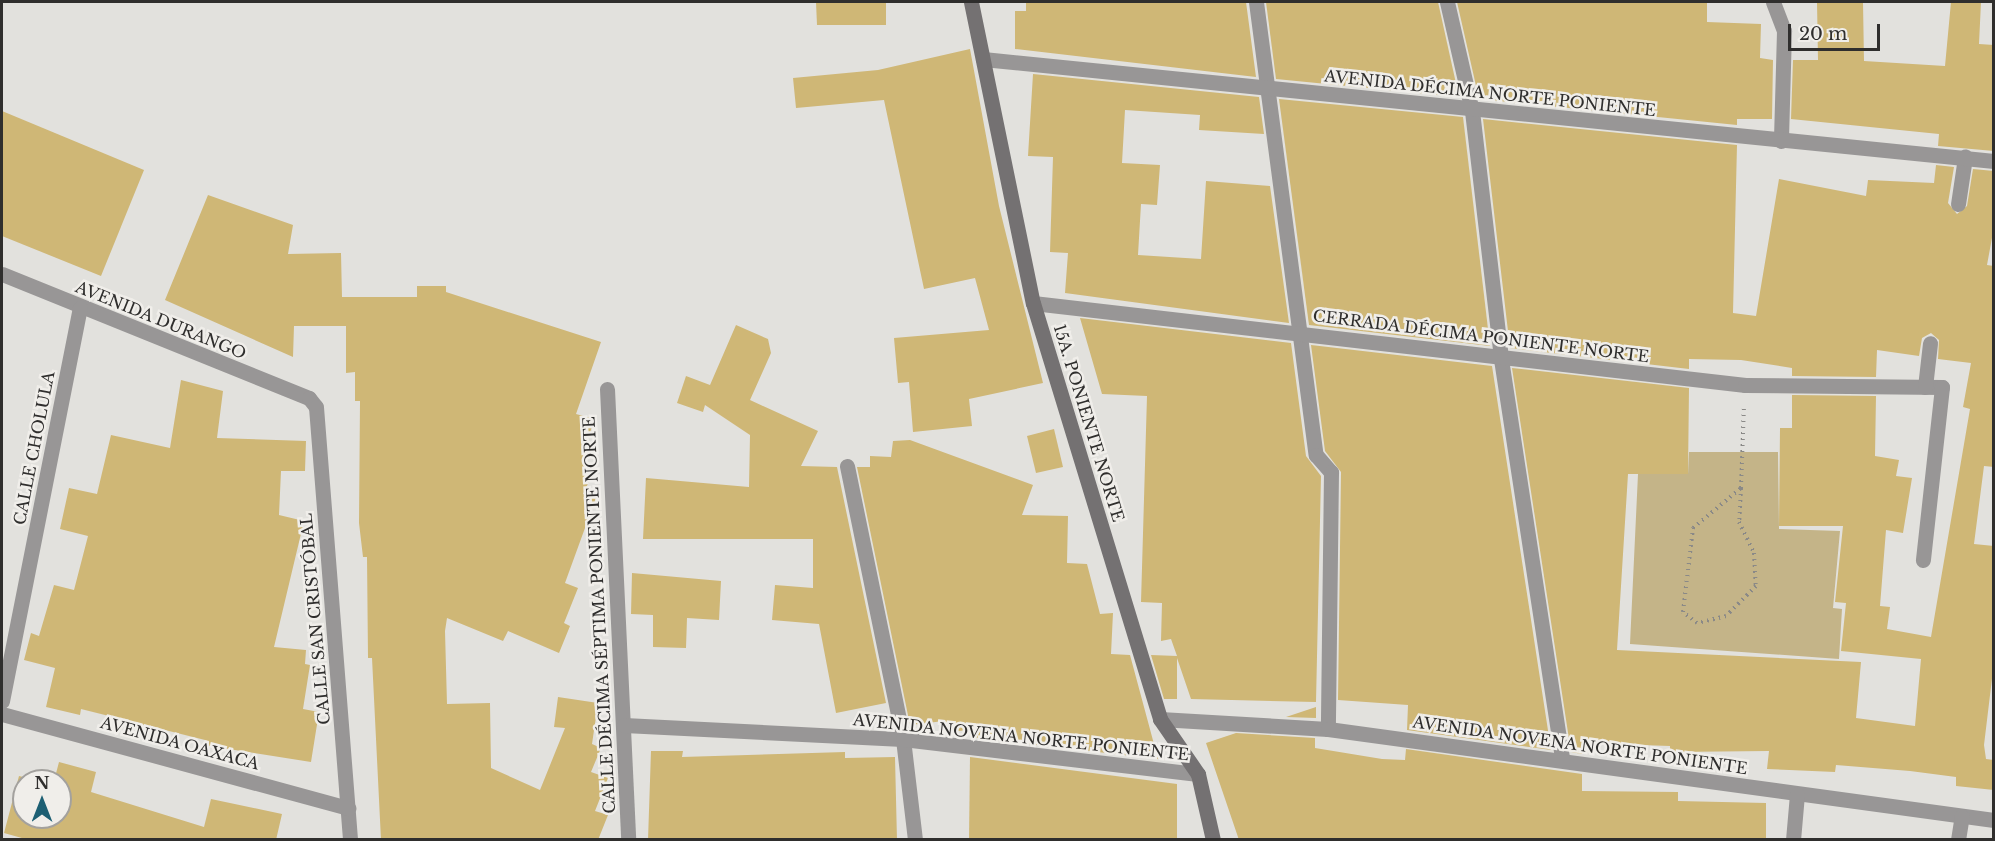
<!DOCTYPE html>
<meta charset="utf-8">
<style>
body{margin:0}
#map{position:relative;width:1995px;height:841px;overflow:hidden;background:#e2e1dd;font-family:"Libre Baskerville",serif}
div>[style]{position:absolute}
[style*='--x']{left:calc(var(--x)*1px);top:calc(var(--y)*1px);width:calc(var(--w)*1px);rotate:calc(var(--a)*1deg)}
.green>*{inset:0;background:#c4b488}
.building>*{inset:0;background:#cfb776}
.path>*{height:4px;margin-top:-2px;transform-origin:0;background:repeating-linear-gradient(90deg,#8a8987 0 1.5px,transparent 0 6px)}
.lane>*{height:15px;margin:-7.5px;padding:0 7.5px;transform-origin:7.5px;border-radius:7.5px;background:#989696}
.street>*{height:15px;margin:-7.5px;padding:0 7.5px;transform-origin:7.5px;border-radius:7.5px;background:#989696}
.secondary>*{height:15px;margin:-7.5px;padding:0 7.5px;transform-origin:7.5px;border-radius:7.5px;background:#747172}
span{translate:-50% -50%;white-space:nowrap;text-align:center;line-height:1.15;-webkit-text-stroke:5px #f0eeea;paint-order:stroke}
.street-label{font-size:16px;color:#2f2e2d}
.frame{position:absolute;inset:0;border:3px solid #2f2e2d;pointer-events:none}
.north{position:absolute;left:12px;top:769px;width:60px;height:60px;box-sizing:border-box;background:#f0eeea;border:2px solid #a3a19e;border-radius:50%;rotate:0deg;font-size:16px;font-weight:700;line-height:24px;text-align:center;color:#2f2e2d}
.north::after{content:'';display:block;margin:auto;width:21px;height:27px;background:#1d5f73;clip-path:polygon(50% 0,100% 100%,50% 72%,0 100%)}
.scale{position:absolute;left:1788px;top:24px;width:92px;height:27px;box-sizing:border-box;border:3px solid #2f2e2d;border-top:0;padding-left:8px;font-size:18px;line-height:21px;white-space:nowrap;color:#2f2e2d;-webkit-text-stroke:4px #f0eeea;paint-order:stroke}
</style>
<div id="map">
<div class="green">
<div style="clip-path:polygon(1689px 452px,1778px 452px,1779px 529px,1840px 531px,1833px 608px,1842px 609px,1839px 659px,1630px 644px,1638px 474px,1688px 474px)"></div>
</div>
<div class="building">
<div style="clip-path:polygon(816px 2px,886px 2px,886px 25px,817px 25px)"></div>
<div style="clip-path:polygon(1026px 2px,1246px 2px,1256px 77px,1015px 49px,1015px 11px,1026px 11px)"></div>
<div style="clip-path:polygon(1266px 2px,1438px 2px,1459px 97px,1276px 79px)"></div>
<div style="clip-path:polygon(1457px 2px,1707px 2px,1707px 22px,1761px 24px,1760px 58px,1773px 60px,1772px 119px,1737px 119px,1737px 125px,1479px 99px)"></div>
<div style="clip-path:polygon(1817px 2px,1863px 2px,1864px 61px,1945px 66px,1951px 2px,1981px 2px,1979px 44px,1994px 45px,1994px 151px,1938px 146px,1939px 134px,1791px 119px,1793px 60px,1818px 60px)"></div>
<div style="clip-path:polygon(970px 49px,999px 206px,1043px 383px,969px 399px,972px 426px,913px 432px,909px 382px,898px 383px,894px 338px,989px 330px,975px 278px,924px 289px,884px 100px,796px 108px,793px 78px,878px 70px)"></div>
<div style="clip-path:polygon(1033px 74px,1259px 97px,1264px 134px,1199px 130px,1200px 115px,1125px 110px,1122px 163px,1160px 165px,1157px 205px,1141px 204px,1138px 255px,1201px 259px,1206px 181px,1270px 186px,1289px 323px,1065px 293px,1068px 253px,1050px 252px,1053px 157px,1028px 156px)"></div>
<div style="clip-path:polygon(1279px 99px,1463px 117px,1490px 346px,1309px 325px)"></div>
<div style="clip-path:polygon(2px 111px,144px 170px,101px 276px,2px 236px)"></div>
<div style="clip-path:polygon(1483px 119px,1737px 145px,1733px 313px,1756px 316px,1779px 179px,1866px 196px,1868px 180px,1934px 183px,1936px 165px,1954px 167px,1948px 203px,1957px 214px,1967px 206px,1973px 169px,1994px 171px,1994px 227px,1987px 265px,1994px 266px,1994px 467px,1984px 466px,1974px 544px,1994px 546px,1994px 662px,1984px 745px,1986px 759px,1994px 760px,1994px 790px,1956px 786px,1956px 777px,1910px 771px,1836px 765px,1835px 772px,1767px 769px,1769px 751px,1670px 752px,1670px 746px,1582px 743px,1582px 754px,1571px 752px,1512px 368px,1689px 388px,1688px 474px,1628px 474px,1617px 650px,1861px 662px,1856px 718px,1915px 726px,1921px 659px,1841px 651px,1846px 603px,1835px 602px,1843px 526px,1779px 526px,1780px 428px,1792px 428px,1792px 395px,1876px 396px,1875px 456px,1899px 460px,1896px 476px,1912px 478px,1903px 533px,1886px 530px,1880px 606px,1890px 607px,1887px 629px,1931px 637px,1970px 409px,1963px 407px,1971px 363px,1938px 359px,1939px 340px,1931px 333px,1922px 338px,1919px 356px,1877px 350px,1876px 377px,1792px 376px,1792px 368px,1741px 360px,1689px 359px,1689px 369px,1510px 348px)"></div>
<div style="clip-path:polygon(208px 195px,293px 225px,288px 254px,341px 253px,342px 297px,417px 297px,417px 286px,446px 286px,446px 292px,601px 342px,576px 414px,594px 419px,583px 457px,593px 473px,583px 494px,597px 495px,565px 583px,578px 588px,564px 623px,570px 626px,559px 653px,508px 631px,503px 641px,447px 618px,445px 631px,447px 704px,490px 703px,491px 768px,540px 790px,565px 728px,554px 727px,558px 697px,598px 703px,592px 744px,601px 748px,591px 772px,608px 778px,595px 811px,608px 815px,598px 840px,381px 840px,372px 658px,368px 658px,367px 557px,363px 557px,359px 523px,360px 401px,355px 401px,355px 372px,346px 373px,346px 326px,294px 326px,293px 357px,165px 300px)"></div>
<div style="clip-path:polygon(1080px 318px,1291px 343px,1306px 456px,1321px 476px,1316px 702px,1191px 699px,1177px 658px,1177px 699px,1164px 699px,1151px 655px,1177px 656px,1171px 639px,1161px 641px,1162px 603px,1141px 602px,1147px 396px,1102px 394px)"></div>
<div style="clip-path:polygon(736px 325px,768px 339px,771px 353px,750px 400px,818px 431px,801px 466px,837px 467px,886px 703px,836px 713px,819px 624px,772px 620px,775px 585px,813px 588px,813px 539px,643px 539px,646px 478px,749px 487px,750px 435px,705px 405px,703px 412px,677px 403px,686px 376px,710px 385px)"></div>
<div style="clip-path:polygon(1311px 345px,1492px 366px,1551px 750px,1407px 730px,1408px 705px,1338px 700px,1341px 472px,1325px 451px)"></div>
<div style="clip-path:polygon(181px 380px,223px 391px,217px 438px,306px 441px,305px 471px,281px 471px,279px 515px,304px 521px,274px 647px,306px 650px,305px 664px,310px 665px,303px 709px,319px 712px,311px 762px,209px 746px,209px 741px,81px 709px,80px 715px,46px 707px,55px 668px,24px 660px,31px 633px,39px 636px,54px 585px,74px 590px,88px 536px,60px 529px,69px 488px,97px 494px,111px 435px,170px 448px)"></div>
<div style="clip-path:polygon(1054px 429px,1063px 467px,1036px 473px,1027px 436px)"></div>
<div style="clip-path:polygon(910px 440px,1033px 485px,1022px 515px,1068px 516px,1067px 563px,1087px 564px,1100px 614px,1113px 613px,1111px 654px,1130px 655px,1158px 759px,970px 737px,971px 730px,945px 732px,944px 721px,910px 725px,857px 467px,870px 467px,870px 456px,891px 457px,893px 441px)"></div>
<div style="clip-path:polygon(632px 573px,721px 581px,719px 620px,687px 618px,686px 648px,653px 647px,653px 615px,631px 614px)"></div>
<div style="clip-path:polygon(1316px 707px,1316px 718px,1286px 717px)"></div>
<div style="clip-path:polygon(1236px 733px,1315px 738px,1315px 748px,1382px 759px,1405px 760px,1406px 749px,1582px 774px,1582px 791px,1678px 792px,1678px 801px,1766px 803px,1766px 840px,1239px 840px,1206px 743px)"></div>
<div style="clip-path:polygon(651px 751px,683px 751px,682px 757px,845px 752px,845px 758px,895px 757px,897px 840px,648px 840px)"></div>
<div style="clip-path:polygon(970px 757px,1177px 784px,1177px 840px,969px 840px)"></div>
<div style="clip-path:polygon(59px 762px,96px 772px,91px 792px,204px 827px,211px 799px,282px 814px,276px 840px,29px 840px,4px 833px,19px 776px,40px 781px,24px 781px,24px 817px,60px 817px,60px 781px,54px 781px)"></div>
</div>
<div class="path">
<div style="--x:1741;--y:488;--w:34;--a:93"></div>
<div style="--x:1739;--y:522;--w:34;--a:64"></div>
<div style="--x:1754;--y:553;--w:33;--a:87"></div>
<div style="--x:1756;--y:586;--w:42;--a:135"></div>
<div style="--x:1726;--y:616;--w:30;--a:166"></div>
<div style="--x:1697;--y:623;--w:18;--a:-142"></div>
<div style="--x:1683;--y:612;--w:85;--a:-83.2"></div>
<div style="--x:1693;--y:528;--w:62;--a:-39.8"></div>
<div style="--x:1741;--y:488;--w:81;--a:-87.9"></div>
</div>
<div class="lane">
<div style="--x:1958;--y:204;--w:48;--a:-81.5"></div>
</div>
<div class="street">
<div style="--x:1256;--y:2;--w:457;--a:82.5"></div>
<div style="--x:1316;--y:455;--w:23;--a:49"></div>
<div style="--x:1331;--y:472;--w:257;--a:90.7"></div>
<div style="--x:1447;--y:2;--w:112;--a:77.1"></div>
<div style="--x:1472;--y:111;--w:250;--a:83.3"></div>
<div style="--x:1501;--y:359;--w:404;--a:81.3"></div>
<div style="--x:1773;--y:2;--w:31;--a:69"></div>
<div style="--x:1784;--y:31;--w:110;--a:91.6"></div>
<div style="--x:983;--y:59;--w:1016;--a:5.76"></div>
<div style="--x:2;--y:274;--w:331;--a:22"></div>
<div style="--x:309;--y:398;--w:11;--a:52"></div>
<div style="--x:316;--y:407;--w:434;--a:85.5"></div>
<div style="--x:1033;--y:303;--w:717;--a:6.57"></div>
<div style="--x:1745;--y:385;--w:197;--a:0.6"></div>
<div style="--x:1942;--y:387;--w:174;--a:96.3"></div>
<div style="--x:1925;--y:387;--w:44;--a:-83.5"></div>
<div style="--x:607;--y:389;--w:451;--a:87.3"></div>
<div style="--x:847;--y:466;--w:279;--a:78.4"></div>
<div style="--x:903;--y:739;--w:102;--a:83.2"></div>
<div style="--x:2;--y:701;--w:401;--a:-78.8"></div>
<div style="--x:2;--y:714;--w:359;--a:15.2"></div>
<div style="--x:1160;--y:719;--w:168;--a:3.4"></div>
<div style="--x:1328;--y:729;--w:672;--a:7.78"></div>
<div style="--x:624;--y:725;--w:279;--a:2.9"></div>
<div style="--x:903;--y:739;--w:297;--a:6.8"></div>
<div style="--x:1793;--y:840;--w:46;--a:-85"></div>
<div style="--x:1958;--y:840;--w:24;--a:-81"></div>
</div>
<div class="secondary">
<div style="--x:971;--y:2;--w:307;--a:78.4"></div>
<div style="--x:1033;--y:303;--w:435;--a:73"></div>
<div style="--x:1160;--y:719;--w:67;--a:55.4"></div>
<div style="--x:1198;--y:774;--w:68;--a:77.2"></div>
</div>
<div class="street-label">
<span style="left:1490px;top:93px;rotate:6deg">AVENIDA DÉCIMA NORTE PONIENTE</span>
<span style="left:161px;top:320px;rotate:22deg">AVENIDA DURANGO</span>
<span style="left:1481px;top:336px;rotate:7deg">CERRADA DÉCIMA PONIENTE NORTE</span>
<span style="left:1089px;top:423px;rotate:73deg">15A. PONIENTE NORTE</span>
<span style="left:34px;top:448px;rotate:-79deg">CALLE CHOLULA</span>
<span style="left:599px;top:615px;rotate:-93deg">CALLE DÉCIMA SÉPTIMA PONIENTE NORTE</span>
<span style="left:315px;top:619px;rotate:-95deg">CALLE SAN CRISTÓBAL</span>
<span style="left:1021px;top:737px;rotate:6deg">AVENIDA NOVENA NORTE PONIENTE</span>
<span style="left:180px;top:743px;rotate:15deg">AVENIDA OAXACA</span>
<span style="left:1580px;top:745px;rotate:8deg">AVENIDA NOVENA NORTE PONIENTE</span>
</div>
<div class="frame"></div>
<div class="north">N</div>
<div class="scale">20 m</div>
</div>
